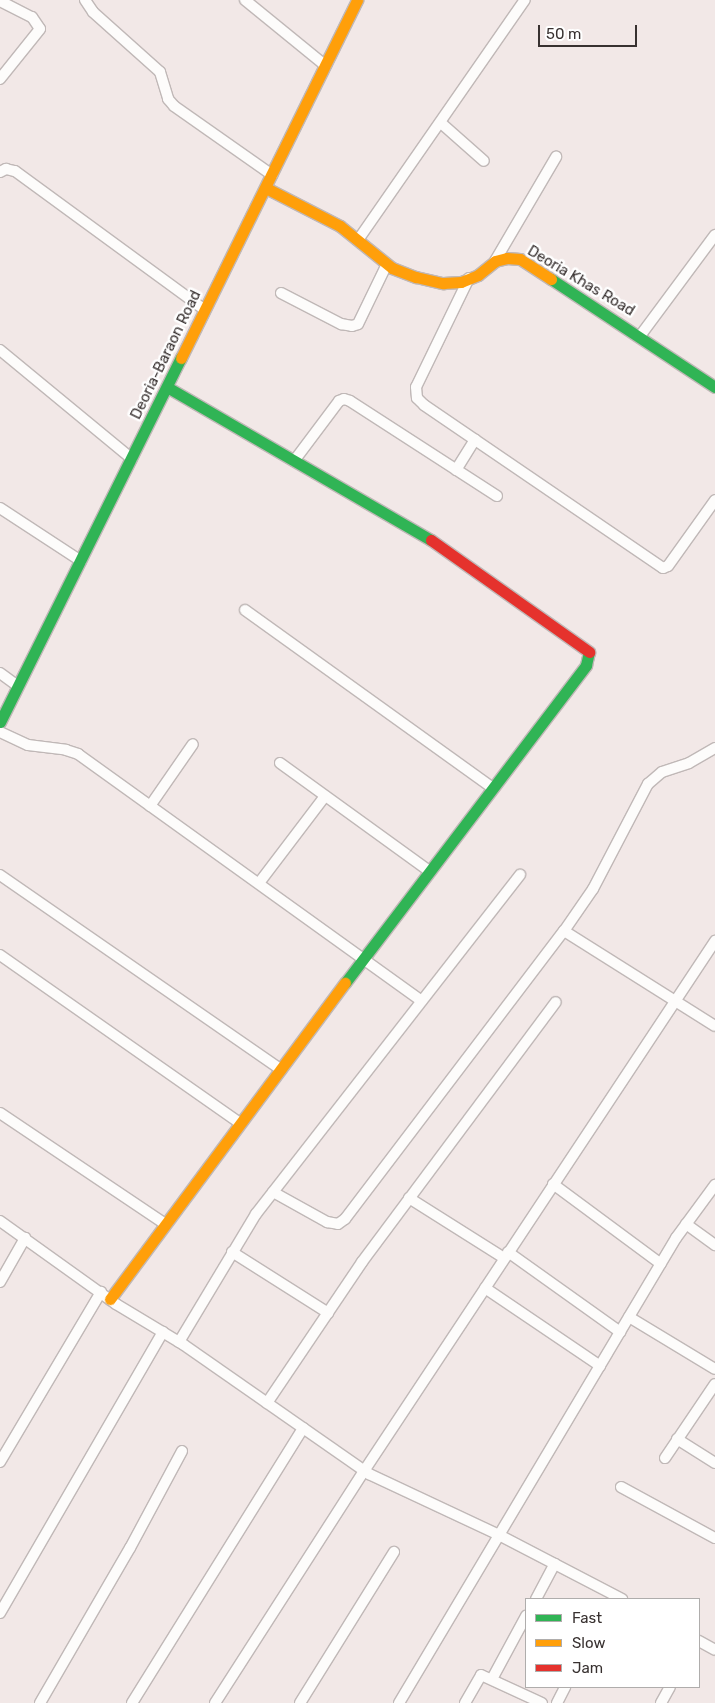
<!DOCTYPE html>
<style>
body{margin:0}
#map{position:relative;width:715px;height:1703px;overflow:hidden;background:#f2e8e7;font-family:Rubik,sans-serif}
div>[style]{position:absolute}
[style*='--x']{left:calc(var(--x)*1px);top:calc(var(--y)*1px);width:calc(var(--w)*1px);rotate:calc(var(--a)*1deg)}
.roads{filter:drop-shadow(1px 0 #c0b8b7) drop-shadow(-1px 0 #c0b8b7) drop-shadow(0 1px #c0b8b7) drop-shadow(0 -1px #c0b8b7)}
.street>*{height:10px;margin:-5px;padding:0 5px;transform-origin:5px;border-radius:5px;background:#fdfcfb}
.fast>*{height:11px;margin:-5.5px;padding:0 5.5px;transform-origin:5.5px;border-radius:5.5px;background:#30b455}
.slow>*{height:11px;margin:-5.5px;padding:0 5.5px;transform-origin:5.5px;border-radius:5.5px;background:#ff9f0a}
.jam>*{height:11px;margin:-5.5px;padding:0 5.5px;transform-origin:5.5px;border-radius:5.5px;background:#e5322d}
span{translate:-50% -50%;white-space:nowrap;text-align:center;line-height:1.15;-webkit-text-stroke:5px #fff;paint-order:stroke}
.street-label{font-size:15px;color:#383130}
.legend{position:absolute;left:525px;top:1598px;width:175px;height:90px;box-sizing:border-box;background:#fff;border:1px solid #afadac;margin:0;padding:6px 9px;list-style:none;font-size:15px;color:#383130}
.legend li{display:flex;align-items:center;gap:10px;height:25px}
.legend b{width:25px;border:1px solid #afadac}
.scale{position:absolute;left:538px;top:25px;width:99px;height:22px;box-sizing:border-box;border:2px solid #383130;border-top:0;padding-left:6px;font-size:15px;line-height:18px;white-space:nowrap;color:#383130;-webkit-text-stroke:4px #fff;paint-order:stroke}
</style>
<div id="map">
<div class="roads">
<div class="street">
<div style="--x:85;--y:0;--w:14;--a:56"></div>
<div style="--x:93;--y:12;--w:90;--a:41.8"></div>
<div style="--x:160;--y:72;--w:28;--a:73"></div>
<div style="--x:168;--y:99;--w:9;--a:49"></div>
<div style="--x:174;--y:106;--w:120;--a:35.1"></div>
<div style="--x:245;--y:0;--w:104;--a:39.2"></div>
<div style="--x:0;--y:1;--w:36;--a:27"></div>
<div style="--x:32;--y:17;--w:14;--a:56"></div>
<div style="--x:40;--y:29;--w:64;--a:128.7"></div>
<div style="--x:441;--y:123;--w:57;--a:41.5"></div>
<div style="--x:0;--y:172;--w:7;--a:-27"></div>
<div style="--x:6;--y:169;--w:9;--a:13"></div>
<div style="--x:15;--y:171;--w:235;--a:36.2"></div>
<div style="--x:358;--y:240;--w:292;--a:-55.2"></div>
<div style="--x:495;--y:261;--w:121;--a:-59.6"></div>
<div style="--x:469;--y:278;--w:121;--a:115.9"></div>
<div style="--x:416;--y:387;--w:11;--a:85"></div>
<div style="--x:417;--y:398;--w:10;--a:45"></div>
<div style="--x:424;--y:405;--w:289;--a:34.3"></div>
<div style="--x:663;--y:568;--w:5;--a:-22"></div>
<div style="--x:668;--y:566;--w:81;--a:-54.5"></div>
<div style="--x:281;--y:293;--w:68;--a:27.3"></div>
<div style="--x:341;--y:324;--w:11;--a:10"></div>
<div style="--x:352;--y:326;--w:6;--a:-18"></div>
<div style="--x:358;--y:324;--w:67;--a:-64.2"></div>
<div style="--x:640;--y:336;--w:126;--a:-53.4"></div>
<div style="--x:0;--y:350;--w:171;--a:39.5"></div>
<div style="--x:294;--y:461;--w:75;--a:-53.1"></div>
<div style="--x:339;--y:401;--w:5;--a:-22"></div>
<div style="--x:344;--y:399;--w:6;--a:18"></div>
<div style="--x:350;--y:401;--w:175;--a:32.9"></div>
<div style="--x:456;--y:470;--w:36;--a:-58"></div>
<div style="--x:0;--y:508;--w:97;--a:33.2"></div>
<div style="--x:245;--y:610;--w:305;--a:35.7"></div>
<div style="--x:0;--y:673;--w:22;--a:36"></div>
<div style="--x:0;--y:732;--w:31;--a:25"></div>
<div style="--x:28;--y:745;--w:38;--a:7"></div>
<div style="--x:66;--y:750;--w:13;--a:18"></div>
<div style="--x:78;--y:754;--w:423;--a:35.7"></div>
<div style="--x:280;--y:763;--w:184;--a:35.9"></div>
<div style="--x:150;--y:806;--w:75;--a:-55.3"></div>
<div style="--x:0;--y:875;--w:341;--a:34.7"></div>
<div style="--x:259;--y:883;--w:109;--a:-52.8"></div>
<div style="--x:564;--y:931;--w:178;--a:32.2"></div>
<div style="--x:0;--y:955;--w:293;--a:35"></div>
<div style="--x:0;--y:1113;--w:199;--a:33.9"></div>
<div style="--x:553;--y:1184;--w:134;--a:36.5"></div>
<div style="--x:273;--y:1192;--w:62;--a:29.1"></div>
<div style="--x:327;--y:1222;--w:11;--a:10"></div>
<div style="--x:338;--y:1224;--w:9;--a:-36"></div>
<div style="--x:345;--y:1219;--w:362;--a:-52.8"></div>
<div style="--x:564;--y:931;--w:51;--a:-55.4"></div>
<div style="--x:593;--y:889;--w:119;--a:-62.4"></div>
<div style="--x:648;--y:784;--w:18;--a:-41"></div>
<div style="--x:662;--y:772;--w:28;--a:-18"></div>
<div style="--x:689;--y:763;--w:30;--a:-30"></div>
<div style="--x:409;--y:1198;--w:112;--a:32.3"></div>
<div style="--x:0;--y:1221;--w:143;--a:35.6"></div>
<div style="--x:116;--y:1304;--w:79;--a:31.1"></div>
<div style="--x:184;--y:1345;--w:226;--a:34.9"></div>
<div style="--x:369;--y:1474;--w:144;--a:25.1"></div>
<div style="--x:499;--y:1535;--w:139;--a:27.5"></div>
<div style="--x:686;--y:1224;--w:36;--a:36"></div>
<div style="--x:232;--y:1252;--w:114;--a:32.4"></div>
<div style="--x:508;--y:1252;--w:138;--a:35.5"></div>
<div style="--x:0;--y:1282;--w:51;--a:-60.4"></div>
<div style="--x:485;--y:1288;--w:139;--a:34.1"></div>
<div style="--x:629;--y:1317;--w:100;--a:31.2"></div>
<div style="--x:179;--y:1342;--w:149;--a:-59"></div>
<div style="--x:256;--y:1214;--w:430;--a:-52.1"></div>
<div style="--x:267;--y:1403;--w:170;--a:-56"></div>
<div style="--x:362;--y:1262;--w:324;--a:-53.3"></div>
<div style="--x:677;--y:1439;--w:45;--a:32.3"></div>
<div style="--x:665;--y:1458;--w:89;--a:-56"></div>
<div style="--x:0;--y:1462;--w:198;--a:-59.3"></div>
<div style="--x:621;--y:1487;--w:107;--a:28.5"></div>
<div style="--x:536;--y:1599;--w:40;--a:-62"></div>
<div style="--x:0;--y:1613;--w:325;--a:-59.9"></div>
<div style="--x:699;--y:1641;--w:18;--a:29"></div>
<div style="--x:492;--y:1679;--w:72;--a:-61.6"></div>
<div style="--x:40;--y:1703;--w:179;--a:-59.9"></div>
<div style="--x:130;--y:1548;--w:110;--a:-61.8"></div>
<div style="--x:132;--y:1703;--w:324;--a:-58.1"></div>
<div style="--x:215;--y:1703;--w:276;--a:-57.3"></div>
<div style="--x:364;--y:1471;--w:636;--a:-56.48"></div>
<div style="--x:300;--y:1703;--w:178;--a:-58.1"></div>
<div style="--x:399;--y:1703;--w:541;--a:-59.22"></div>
<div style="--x:676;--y:1238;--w:66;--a:-53.7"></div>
<div style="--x:465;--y:1703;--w:32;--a:-60"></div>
<div style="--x:481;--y:1675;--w:67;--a:24.7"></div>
<div style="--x:557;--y:1703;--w:18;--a:-63"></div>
<div style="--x:661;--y:1703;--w:18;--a:-61"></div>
</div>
<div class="fast">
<div style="--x:551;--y:279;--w:196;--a:33.4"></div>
<div style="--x:167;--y:387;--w:305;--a:30.1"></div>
<div style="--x:0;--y:722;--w:407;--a:-63.6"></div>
<div style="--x:345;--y:983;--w:399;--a:-52.8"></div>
<div style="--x:586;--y:665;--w:13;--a:-77"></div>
</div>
<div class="slow">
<div style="--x:266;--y:188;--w:83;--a:27.2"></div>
<div style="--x:340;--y:226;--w:67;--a:38.9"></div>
<div style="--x:392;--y:268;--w:26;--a:21"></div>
<div style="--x:416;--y:277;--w:28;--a:13"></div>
<div style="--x:443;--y:283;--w:18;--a:-3"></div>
<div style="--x:461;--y:282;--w:18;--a:-22"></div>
<div style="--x:478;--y:275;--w:22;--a:-39"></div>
<div style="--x:495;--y:261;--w:12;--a:-14"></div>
<div style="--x:507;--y:258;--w:13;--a:4"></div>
<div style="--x:520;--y:259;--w:37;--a:33"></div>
<div style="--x:181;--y:358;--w:399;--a:-63.8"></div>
<div style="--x:110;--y:1299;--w:394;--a:-53.4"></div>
</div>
<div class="jam">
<div style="--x:431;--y:540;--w:194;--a:35.3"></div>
</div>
</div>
<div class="street-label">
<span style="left:581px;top:281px;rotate:31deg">Deoria Khas Road</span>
<span style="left:166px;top:355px;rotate:-64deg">Deoria-Baraon Road</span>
</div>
<ul class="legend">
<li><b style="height:6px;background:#30b455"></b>Fast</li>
<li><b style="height:6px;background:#ff9f0a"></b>Slow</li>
<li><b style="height:6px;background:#e5322d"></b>Jam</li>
</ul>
<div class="scale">50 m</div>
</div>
